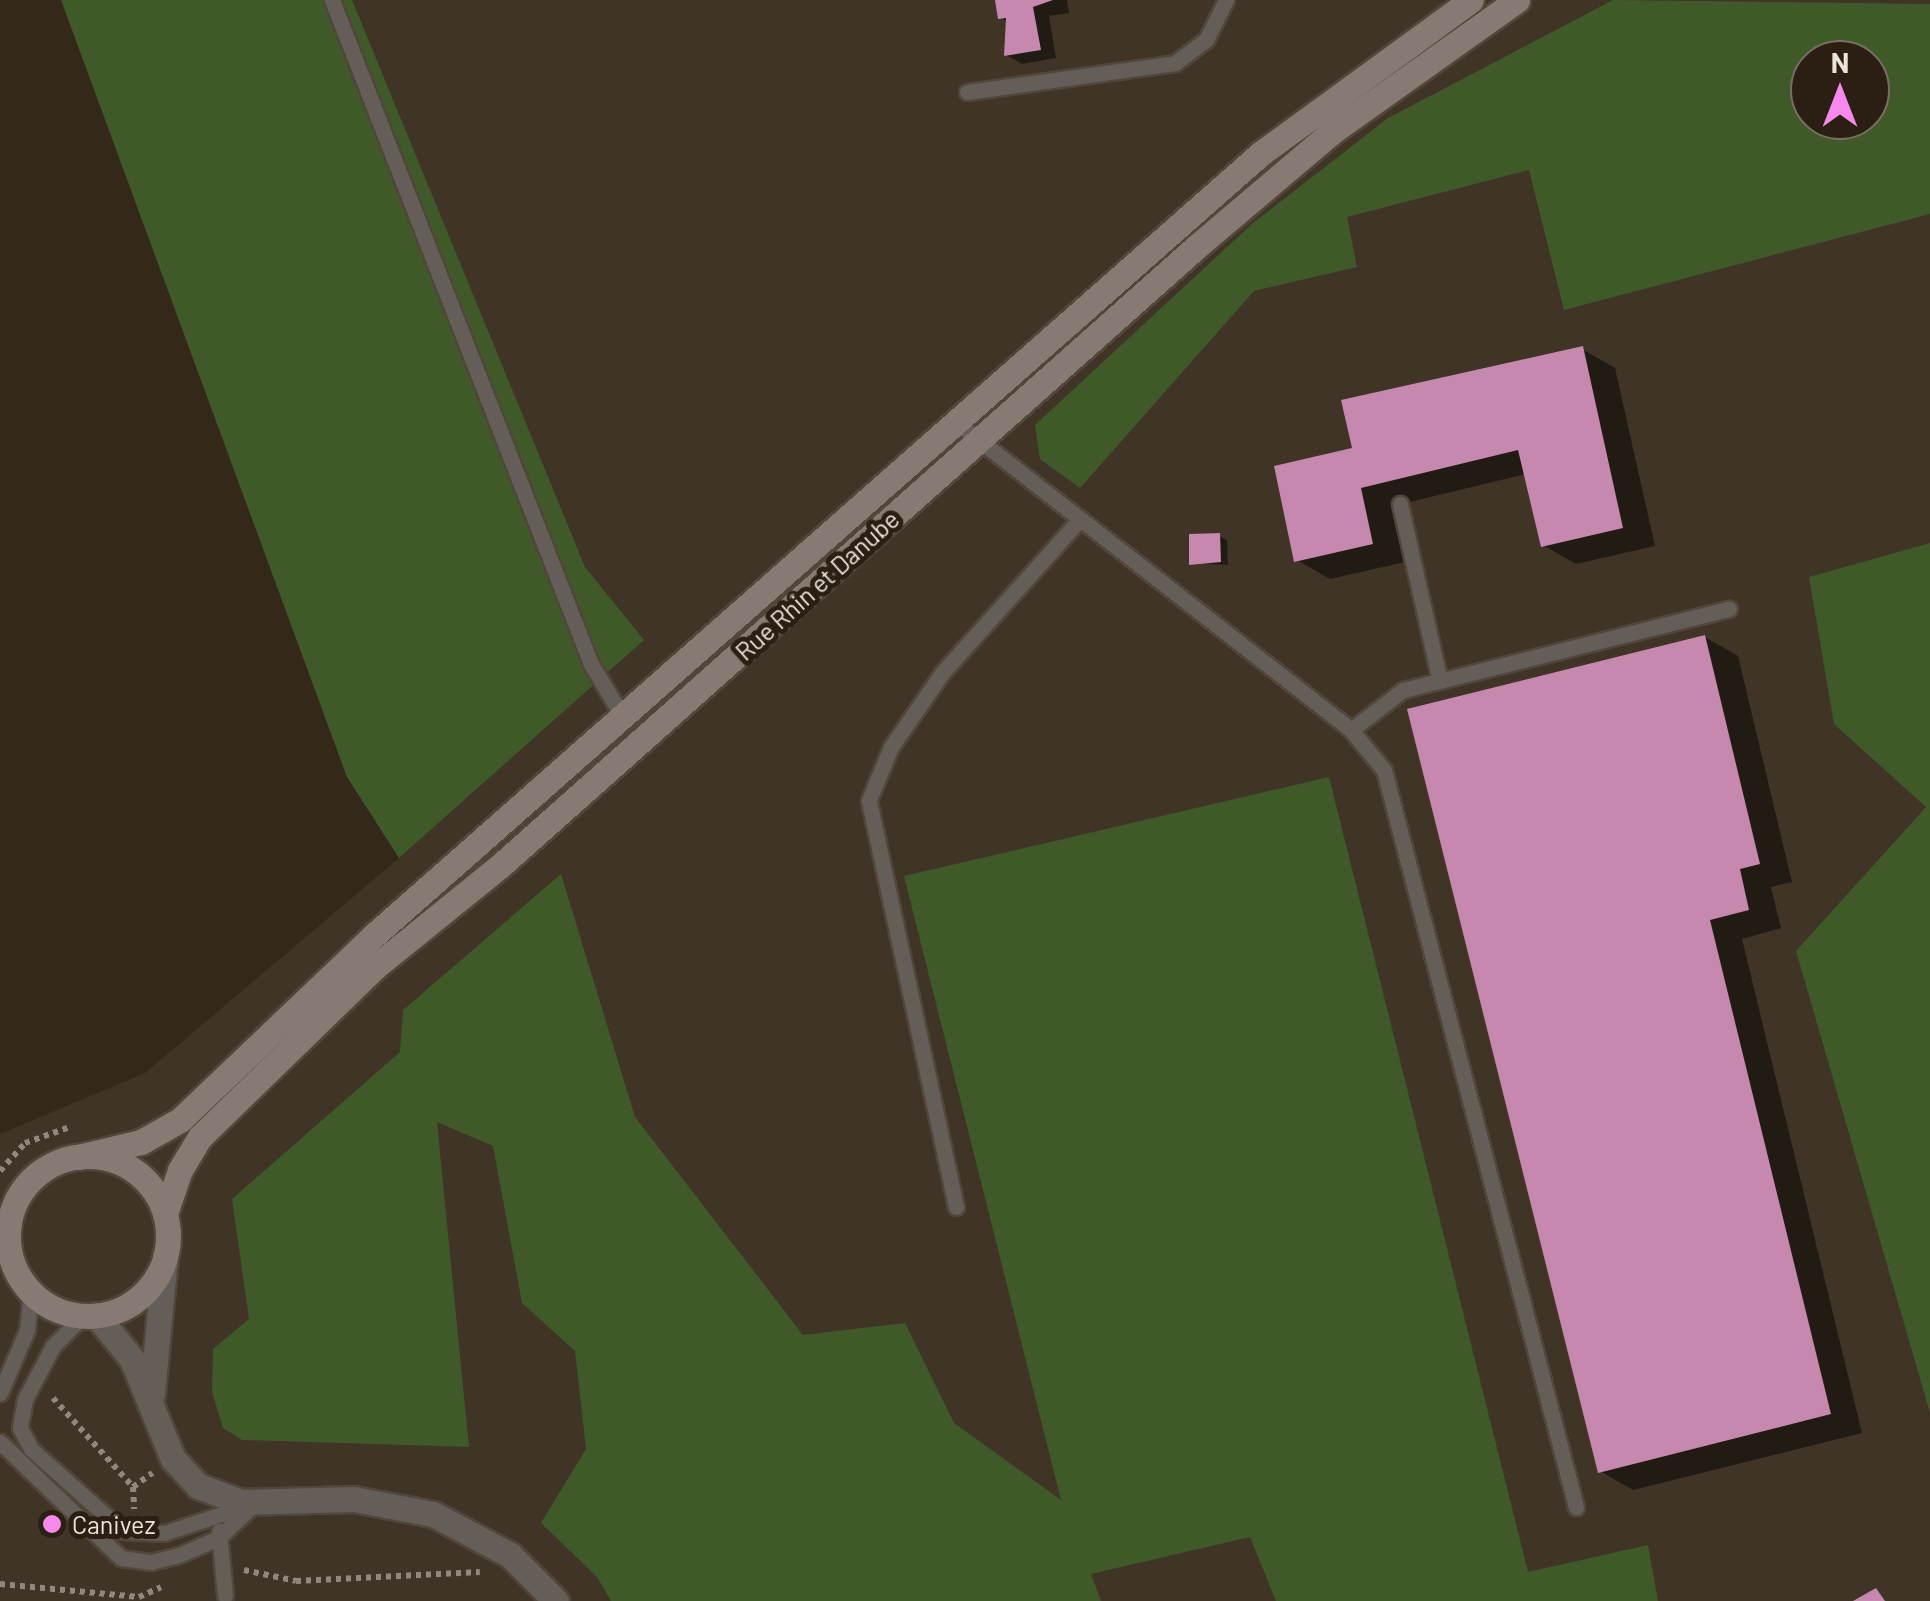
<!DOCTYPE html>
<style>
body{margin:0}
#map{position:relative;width:1930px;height:1601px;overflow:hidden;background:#34281b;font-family:Barlow,sans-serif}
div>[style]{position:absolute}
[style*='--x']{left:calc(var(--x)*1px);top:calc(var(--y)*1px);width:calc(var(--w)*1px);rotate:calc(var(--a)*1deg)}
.industrial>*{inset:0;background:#3f3425}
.green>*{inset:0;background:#3f5a28}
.shadow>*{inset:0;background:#0007}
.building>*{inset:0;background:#c688af}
.path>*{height:6px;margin-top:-3px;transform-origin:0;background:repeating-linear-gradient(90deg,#91877d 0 5px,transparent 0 10px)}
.roads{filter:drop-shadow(2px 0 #51463a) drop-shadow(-2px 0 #51463a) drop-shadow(0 2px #51463a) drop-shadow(0 -2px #51463a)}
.service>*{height:15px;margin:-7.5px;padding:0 7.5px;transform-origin:7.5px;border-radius:7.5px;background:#655e58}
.minor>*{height:25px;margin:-12.5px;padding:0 12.5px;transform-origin:12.5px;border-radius:12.5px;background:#655e58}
.secondary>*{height:25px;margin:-12.5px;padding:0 12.5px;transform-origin:12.5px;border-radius:12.5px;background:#867a72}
.secondary>.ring{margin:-12.5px;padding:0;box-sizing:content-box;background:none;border:25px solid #867a72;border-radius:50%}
.dots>*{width:28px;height:28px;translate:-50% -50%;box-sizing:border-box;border:5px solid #2a1f12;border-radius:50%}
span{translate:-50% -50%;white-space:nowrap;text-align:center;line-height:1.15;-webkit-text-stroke:10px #2a1f12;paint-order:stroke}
.street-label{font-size:25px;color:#ece4dc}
.poi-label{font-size:25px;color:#ece4dc}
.left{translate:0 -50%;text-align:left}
.north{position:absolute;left:1790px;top:40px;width:100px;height:100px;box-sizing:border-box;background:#2a1f12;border:2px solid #786e63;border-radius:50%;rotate:0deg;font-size:28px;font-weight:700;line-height:40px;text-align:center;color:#ece4dc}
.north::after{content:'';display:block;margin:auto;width:35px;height:45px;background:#f788ec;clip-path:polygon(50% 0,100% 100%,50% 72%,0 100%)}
</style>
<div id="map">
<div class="industrial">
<div style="clip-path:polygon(evenodd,113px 0,1930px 0,1930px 1601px,0 1601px,0 1134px,145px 1073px,399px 858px,113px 0,1810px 60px,1870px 60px,1870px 120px,1810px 120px,1810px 60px)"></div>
</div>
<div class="green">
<div style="clip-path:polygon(61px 0,352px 0,585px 567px,644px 640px,399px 858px,347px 777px)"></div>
<div style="clip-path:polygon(evenodd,1613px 0,1930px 4px,1930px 214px,1564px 310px,1529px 170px,1347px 217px,1357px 267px,1254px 291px,1080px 488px,1040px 459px,1035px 425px,1253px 223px,1388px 118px,1613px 0,1810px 60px,1870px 60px,1870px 120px,1810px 120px,1810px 60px)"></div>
<div style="clip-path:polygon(1930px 543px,1930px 1413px,1796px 951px,1926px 807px,1834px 724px,1809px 577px)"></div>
<div style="clip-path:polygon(1329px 777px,1528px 1572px,1648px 1545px,1658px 1601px,1276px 1601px,1250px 1537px,1091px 1574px,1101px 1601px,611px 1601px,597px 1577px,541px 1523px,586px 1449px,575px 1351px,522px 1303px,493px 1146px,437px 1122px,469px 1447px,242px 1440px,223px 1428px,212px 1392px,213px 1349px,249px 1319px,232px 1199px,400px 1052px,403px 1010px,561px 874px,635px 1117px,803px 1335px,905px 1323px,954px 1423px,1061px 1500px,904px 876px)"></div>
</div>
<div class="shadow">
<div style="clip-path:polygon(998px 0,1067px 0,1069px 13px,1049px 16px,1056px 58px,1022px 64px,1006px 55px,1008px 22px,1000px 17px)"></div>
<div style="clip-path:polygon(1582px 349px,1615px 368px,1655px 546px,1576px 564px,1543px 545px,1526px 474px,1393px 506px,1405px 562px,1330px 579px,1297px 560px,1355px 450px)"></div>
<div style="clip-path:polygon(1219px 536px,1227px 540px,1228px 565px,1191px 563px)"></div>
<div style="clip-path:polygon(1705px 637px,1738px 656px,1792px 882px,1771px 887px,1781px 928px,1742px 939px,1862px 1433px,1633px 1490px,1600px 1471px)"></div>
</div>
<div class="building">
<div style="clip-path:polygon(995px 0,1053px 0,1033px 7px,1041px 50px,1004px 56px,1006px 18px,998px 19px)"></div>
<div style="clip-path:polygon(1583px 346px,1623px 528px,1541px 547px,1518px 450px,1361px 488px,1373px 544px,1294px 562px,1274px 466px,1352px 448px,1341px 400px)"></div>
<div style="clip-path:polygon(1220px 533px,1221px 562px,1189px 565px,1189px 534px)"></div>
<div style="clip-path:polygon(1705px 635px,1760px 864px,1740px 869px,1749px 910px,1710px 920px,1831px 1414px,1598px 1473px,1407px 709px)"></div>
<div style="clip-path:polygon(1876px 1588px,1885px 1601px,1853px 1601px)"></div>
</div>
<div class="path">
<div style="--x:0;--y:1171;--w:38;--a:-48"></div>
<div style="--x:25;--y:1143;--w:45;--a:-19.7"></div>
<div style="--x:53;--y:1398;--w:120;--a:48"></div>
<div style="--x:133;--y:1487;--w:22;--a:87"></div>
<div style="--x:133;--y:1487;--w:24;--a:-36"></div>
<div style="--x:244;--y:1570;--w:53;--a:11.9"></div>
<div style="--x:296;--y:1581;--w:184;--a:-2.8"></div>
<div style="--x:0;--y:1584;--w:140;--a:5.3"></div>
<div style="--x:139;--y:1597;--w:24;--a:-24"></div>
</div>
<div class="roads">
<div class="service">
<div style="--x:332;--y:0;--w:713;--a:68.69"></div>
<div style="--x:591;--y:664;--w:62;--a:58.9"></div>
<div style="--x:967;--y:92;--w:210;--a:-7.9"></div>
<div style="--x:1175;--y:63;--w:39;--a:-37"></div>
<div style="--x:1206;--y:40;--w:45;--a:-63.4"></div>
<div style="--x:957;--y:423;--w:499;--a:37.9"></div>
<div style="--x:1351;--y:730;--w:52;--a:50.5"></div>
<div style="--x:1384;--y:770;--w:762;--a:75.4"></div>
<div style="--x:1400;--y:504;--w:181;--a:77.3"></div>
<div style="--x:1351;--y:730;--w:66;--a:-37.6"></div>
<div style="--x:1403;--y:690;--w:336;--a:-14"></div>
<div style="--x:956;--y:1207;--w:416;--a:-102.1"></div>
<div style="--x:869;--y:800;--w:57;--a:-67.5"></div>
<div style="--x:891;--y:747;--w:90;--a:-55.4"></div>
<div style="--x:942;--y:673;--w:207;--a:-48.1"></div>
<div style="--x:84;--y:1315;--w:44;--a:135"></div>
<div style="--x:53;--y:1346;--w:60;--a:117.8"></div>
<div style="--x:25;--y:1399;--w:29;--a:100"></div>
<div style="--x:20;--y:1428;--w:24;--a:62"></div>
<div style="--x:31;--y:1449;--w:123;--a:41.7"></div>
<div style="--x:123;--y:1531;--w:41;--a:2.8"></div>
<div style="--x:164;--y:1533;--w:89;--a:-18.2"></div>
<div style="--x:0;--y:1393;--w:69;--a:-66.8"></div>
<div style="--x:27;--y:1330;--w:39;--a:-84"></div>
<div style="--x:0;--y:1442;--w:168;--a:43.8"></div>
<div style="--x:121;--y:1558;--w:30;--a:8"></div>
<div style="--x:151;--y:1562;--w:29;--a:-14"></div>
<div style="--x:179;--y:1555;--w:43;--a:-23.6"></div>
<div style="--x:218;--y:1538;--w:41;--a:-43"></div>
<div style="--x:219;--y:1531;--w:65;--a:84.7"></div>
</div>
<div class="minor">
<div style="--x:96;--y:1315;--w:57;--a:50.7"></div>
<div style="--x:132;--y:1359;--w:108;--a:67.7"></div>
<div style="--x:173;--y:1459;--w:37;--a:47"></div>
<div style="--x:198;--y:1486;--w:46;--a:20.4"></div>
<div style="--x:241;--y:1502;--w:113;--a:-1.5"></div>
<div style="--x:354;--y:1499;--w:80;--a:10.8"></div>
<div style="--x:433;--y:1514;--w:87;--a:28"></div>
<div style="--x:510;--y:1555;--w:65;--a:45"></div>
<div style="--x:152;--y:1394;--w:139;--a:-84.6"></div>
</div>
<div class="secondary">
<div class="ring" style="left:8px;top:1156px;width:135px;height:135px"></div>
<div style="--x:78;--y:1157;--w:65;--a:-13.4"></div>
<div style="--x:141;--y:1142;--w:45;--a:-29.4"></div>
<div style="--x:180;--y:1120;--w:265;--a:-43.6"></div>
<div style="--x:372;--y:937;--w:1184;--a:-41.4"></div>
<div style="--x:1260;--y:154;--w:261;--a:-36.1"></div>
<div style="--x:165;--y:1214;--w:46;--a:-71.2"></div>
<div style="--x:180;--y:1170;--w:39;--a:-59"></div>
<div style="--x:200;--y:1137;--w:244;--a:-44.2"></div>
<div style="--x:375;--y:967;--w:162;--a:-39"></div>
<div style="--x:501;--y:865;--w:929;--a:-41.64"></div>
<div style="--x:1195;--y:248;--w:181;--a:-40.3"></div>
<div style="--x:1333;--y:131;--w:226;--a:-35.4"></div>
</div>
</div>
<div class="dots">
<div style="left:52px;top:1524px;background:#f788ec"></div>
</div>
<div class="street-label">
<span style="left:817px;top:585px;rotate:-42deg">Rue Rhin et Danube</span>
</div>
<div class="poi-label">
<span class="left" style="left:72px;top:1524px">Canivez</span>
</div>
<div class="north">N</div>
</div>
